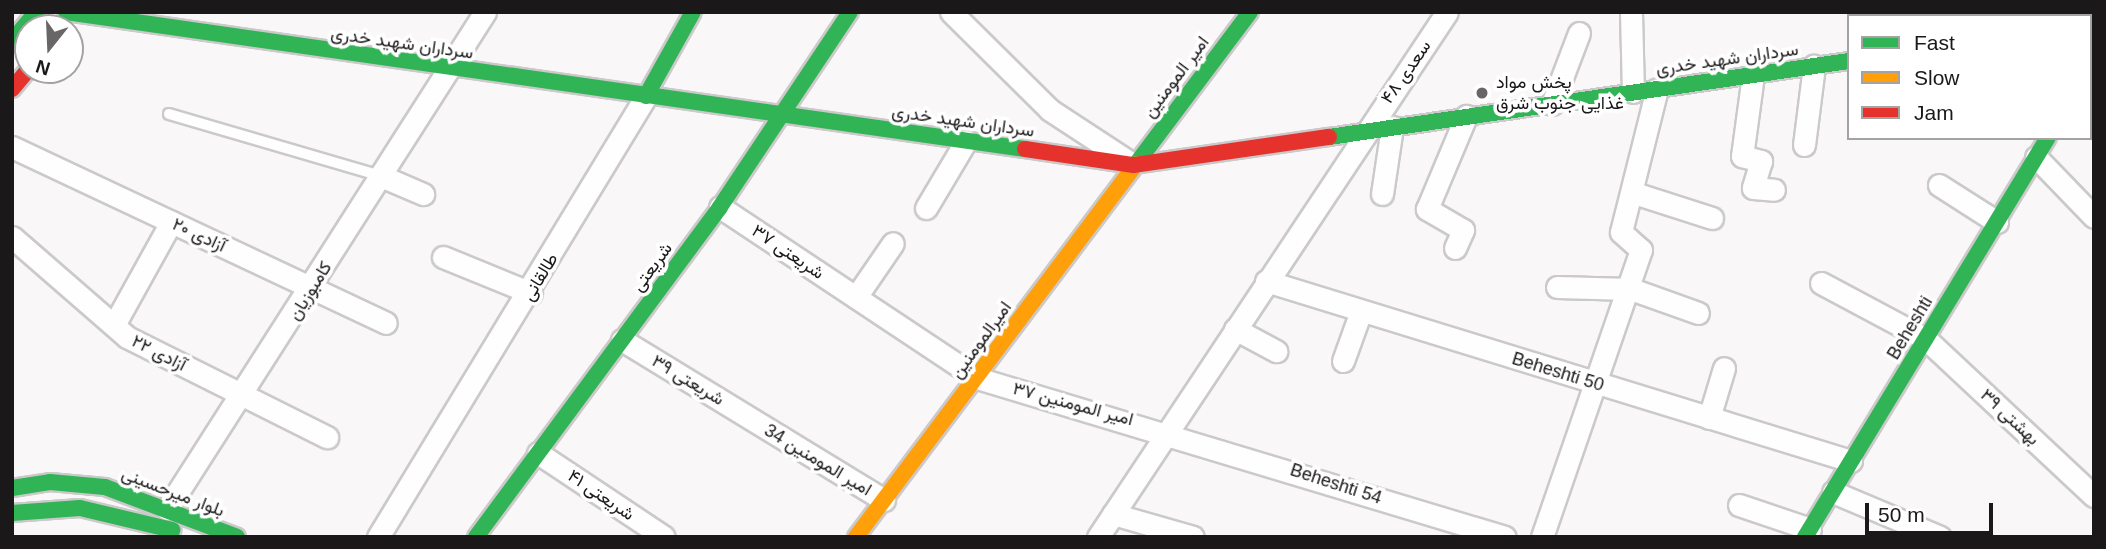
<!DOCTYPE html>
<meta charset="utf-8">
<style>
body{margin:0}
#map{position:relative;width:2106px;height:549px;overflow:hidden;background:#faf7f9;font-family:Arial,Vazirmatn,sans-serif}
div>[style]{position:absolute}
[style*='--x']{left:calc(var(--x)*1px);top:calc(var(--y)*1px);width:calc(var(--w)*1px);rotate:calc(var(--a)*1deg)}
.roads{filter:drop-shadow(2px 0 #cbc9ca) drop-shadow(-2px 0 #cbc9ca) drop-shadow(0 2px #cbc9ca) drop-shadow(0 -2px #cbc9ca)}
.lane>*{height:10px;margin:-5px;padding:0 5px;transform-origin:5px;border-radius:5px;background:#fefefe}
.street>*{height:21px;margin:-10.5px;padding:0 10.5px;transform-origin:10.5px;border-radius:10.5px;background:#fefefe}
.fast>*{height:16px;margin:-8px;padding:0 8px;transform-origin:8px;border-radius:8px;background:#30b455}
.slow>*{height:16px;margin:-8px;padding:0 8px;transform-origin:8px;border-radius:8px;background:#ff9f0a}
.jam>*{height:16px;margin:-8px;padding:0 8px;transform-origin:8px;border-radius:8px;background:#e5322d}
.dots>*{width:19px;height:19px;translate:-50% -50%;box-sizing:border-box;border:4px solid #fff;border-radius:50%}
span{translate:-50% -50%;white-space:nowrap;text-align:center;line-height:1.15;-webkit-text-stroke:7px #fff;paint-order:stroke}
.street-label{font-size:18px;color:#1a1819}
.poi-label{font-size:18px;color:#1a1819}
.left{translate:0 -50%;text-align:left}
.frame{position:absolute;inset:0;border:14px solid #1a1819;pointer-events:none}
.legend{position:absolute;left:1847px;top:14px;width:245px;height:126px;box-sizing:border-box;background:#fff;border:2px solid #a3a3a3;margin:0;padding:9px 12px;list-style:none;font-size:21px;color:#1a1819}
.legend li{display:flex;align-items:center;gap:14px;height:35px}
.legend b{width:35px;border:2px solid #a3a3a3}
.north{position:absolute;left:14px;top:14px;width:70px;height:70px;box-sizing:border-box;background:#fff;border:2px solid #a3a3a3;border-radius:50%;rotate:198deg;font-size:19px;font-weight:700;line-height:28px;text-align:center;color:#1a1819}
.north::after{content:'';display:block;margin:auto;width:24px;height:32px;background:#686667;clip-path:polygon(50% 0,100% 100%,50% 72%,0 100%)}
.scale{position:absolute;left:1865px;top:503px;width:128px;height:32px;box-sizing:border-box;border:4px solid #1a1819;border-top:0;padding-left:9px;font-size:21px;line-height:24px;white-space:nowrap;color:#1a1819;-webkit-text-stroke:5px #fff;paint-order:stroke}
</style>
<div id="map">
<div class="roads">
<div class="lane">
<div style="--x:169;--y:114;--w:221;--a:16.3"></div>
</div>
<div class="street">
<div style="--x:951;--y:12;--w:139;--a:44.7"></div>
<div style="--x:1050;--y:110;--w:93;--a:33.2"></div>
<div style="--x:1631;--y:12;--w:80;--a:88.6"></div>
<div style="--x:1927;--y:12;--w:11;--a:22"></div>
<div style="--x:1753;--y:75;--w:82;--a:97.7"></div>
<div style="--x:1742;--y:156;--w:20;--a:15"></div>
<div style="--x:1761;--y:161;--w:28;--a:107"></div>
<div style="--x:1753;--y:188;--w:21;--a:5"></div>
<div style="--x:1552;--y:104;--w:76;--a:-69.2"></div>
<div style="--x:2090;--y:104;--w:5;--a:37"></div>
<div style="--x:1804;--y:145;--w:80;--a:-82.8"></div>
<div style="--x:12;--y:147;--w:413;--a:25.2"></div>
<div style="--x:2036;--y:157;--w:83;--a:46"></div>
<div style="--x:381;--y:176;--w:46;--a:23.2"></div>
<div style="--x:1939;--y:185;--w:69;--a:32.5"></div>
<div style="--x:1634;--y:193;--w:82;--a:17.8"></div>
<div style="--x:1382;--y:194;--w:68;--a:-81.5"></div>
<div style="--x:720;--y:207;--w:309;--a:33.6"></div>
<div style="--x:977;--y:378;--w:551;--a:16.76"></div>
<div style="--x:926;--y:208;--w:78;--a:-59.2"></div>
<div style="--x:12;--y:237;--w:152;--a:41"></div>
<div style="--x:127;--y:337;--w:224;--a:26.6"></div>
<div style="--x:1455;--y:248;--w:20;--a:-66"></div>
<div style="--x:1463;--y:230;--w:42;--a:-149.7"></div>
<div style="--x:1427;--y:209;--w:101;--a:-67.2"></div>
<div style="--x:443;--y:257;--w:95;--a:22.2"></div>
<div style="--x:1266;--y:281;--w:612;--a:17.1"></div>
<div style="--x:1821;--y:283;--w:119;--a:28.1"></div>
<div style="--x:1926;--y:339;--w:230;--a:43.1"></div>
<div style="--x:1557;--y:287;--w:74;--a:1.5"></div>
<div style="--x:1631;--y:289;--w:71;--a:19.7"></div>
<div style="--x:856;--y:297;--w:65;--a:-55.6"></div>
<div style="--x:114;--y:325;--w:118;--a:-61"></div>
<div style="--x:1235;--y:329;--w:47;--a:28.2"></div>
<div style="--x:622;--y:340;--w:307;--a:31.4"></div>
<div style="--x:1343;--y:361;--w:53;--a:-70.2"></div>
<div style="--x:1709;--y:418;--w:52;--a:-73.3"></div>
<div style="--x:538;--y:453;--w:151;--a:33.7"></div>
<div style="--x:1833;--y:492;--w:116;--a:22.8"></div>
<div style="--x:1739;--y:505;--w:75;--a:18.7"></div>
<div style="--x:167;--y:509;--w:590;--a:-57.39"></div>
<div style="--x:1113;--y:514;--w:83;--a:16"></div>
<div style="--x:378;--y:537;--w:516;--a:-58.71"></div>
<div style="--x:1098;--y:537;--w:630;--a:-56.39"></div>
<div style="--x:1542;--y:537;--w:304;--a:-71"></div>
<div style="--x:1641;--y:250;--w:27;--a:-138"></div>
<div style="--x:1621;--y:232;--w:147;--a:-75.9"></div>
</div>
<div class="fast">
<div style="--x:66;--y:12;--w:969;--a:8.13"></div>
<div style="--x:2090;--y:25;--w:4;--a:0"></div>
<div style="--x:12;--y:41;--w:38;--a:-50"></div>
<div style="--x:2090;--y:69;--w:7;--a:-56"></div>
<div style="--x:646;--y:96;--w:96;--a:-60.8"></div>
<div style="--x:1329;--y:137;--w:526;--a:-8.32"></div>
<div style="--x:1136;--y:164;--w:190;--a:-53.1"></div>
<div style="--x:12;--y:488;--w:38;--a:-9"></div>
<div style="--x:50;--y:482;--w:55;--a:5.2"></div>
<div style="--x:105;--y:487;--w:141;--a:20.7"></div>
<div style="--x:12;--y:513;--w:68;--a:-4.2"></div>
<div style="--x:80;--y:508;--w:95;--a:13.4"></div>
<div style="--x:476;--y:537;--w:410;--a:-53.5"></div>
<div style="--x:720;--y:207;--w:234;--a:-56.3"></div>
<div style="--x:1805;--y:537;--w:467;--a:-58.7"></div>
</div>
<div class="slow">
<div style="--x:856;--y:537;--w:466;--a:-53.1"></div>
</div>
<div class="jam">
<div style="--x:12;--y:89;--w:25;--a:-50"></div>
<div style="--x:1025;--y:149;--w:110;--a:8.4"></div>
<div style="--x:1134;--y:165;--w:197;--a:-8.2"></div>
</div>
</div>
<div class="dots">
<div style="left:1482px;top:93px;background:#686667"></div>
</div>
<div class="street-label">
<span style="left:402px;top:43px;rotate:8deg">سرداران شهید خدری</span>
<span style="left:1727px;top:59px;rotate:-8deg">سرداران شهید خدری</span>
<span style="left:1406px;top:72px;rotate:-55deg">سعدی ۴۸</span>
<span style="left:1176px;top:77px;rotate:-53deg">امیر المومنین</span>
<span style="left:963px;top:121px;rotate:8deg">سرداران شهید خدری</span>
<span style="left:199px;top:235px;rotate:25deg">آزادی ۲۰</span>
<span style="left:788px;top:252px;rotate:34deg">شریعتی ۳۷</span>
<span style="left:652px;top:267px;rotate:-54deg">شریعتی</span>
<span style="left:540px;top:277px;rotate:-59deg">طالقانی</span>
<span style="left:310px;top:291px;rotate:-58deg">کامبوزیان</span>
<span style="left:1910px;top:328px;rotate:-59deg">Beheshti</span>
<span style="left:981px;top:340px;rotate:-54deg">امیرالمومنین</span>
<span style="left:159px;top:353px;rotate:27deg">آزادی ۲۲</span>
<span style="left:1558px;top:372px;rotate:17deg">Beheshti 50</span>
<span style="left:688px;top:380px;rotate:31deg">شریعتی ۳۹</span>
<span style="left:1073px;top:404px;rotate:15deg">امیر المومنین ۳۷</span>
<span style="left:2010px;top:417px;rotate:43deg">بهشتی ۳۹</span>
<span style="left:818px;top:460px;rotate:31deg">امیر المومنین 34</span>
<span style="left:1336px;top:484px;rotate:18deg">Beheshti 54</span>
<span style="left:173px;top:492px;rotate:21deg">بلوار میرحسینی</span>
<span style="left:601px;top:495px;rotate:34deg">شریعتی ۴۱</span>
</div>
<div class="poi-label">
<span class="left" style="left:1496px;top:93px">پخش مواد<br>غذایی جنوب شرق</span>
</div>
<div class="frame"></div>
<ul class="legend">
<li><b style="height:9px;background:#30b455"></b>Fast</li>
<li><b style="height:9px;background:#ff9f0a"></b>Slow</li>
<li><b style="height:9px;background:#e5322d"></b>Jam</li>
</ul>
<div class="north">N</div>
<div class="scale">50 m</div>
</div>
